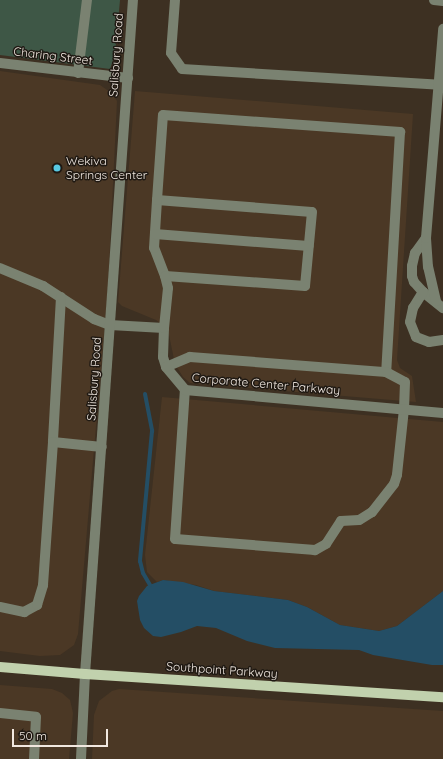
<!DOCTYPE html>
<style>
body{margin:0}
#map{position:relative;width:443px;height:759px;overflow:hidden;background:#3d3022;font-family:Quicksand,sans-serif}
div>[style]{position:absolute}
[style*='--x']{left:calc(var(--x)*1px);top:calc(var(--y)*1px);width:calc(var(--w)*1px);rotate:calc(var(--a)*1deg)}
.built>*{inset:0;background:#4b3825}
.green>*{inset:0;background:#3e5746}
.water>*{inset:0;background:#244e65}
.stream>*{height:4px;margin:-2px;padding:0 2px;transform-origin:2px;border-radius:2px;background:#244e65}
.minor>*{height:10px;margin:-5px;padding:0 5px;transform-origin:5px;border-radius:5px;background:#7a8271}
.major>*{height:10px;margin:-5px;padding:0 5px;transform-origin:5px;border-radius:5px;background:#c1d1ad}
.dots>*{width:11px;height:11px;translate:-50% -50%;box-sizing:border-box;border:2px solid #1f1913;border-radius:50%}
span{translate:-50% -50%;white-space:nowrap;text-align:center;line-height:1.15;-webkit-text-stroke:3px #1f1913;paint-order:stroke}
.street-label{font-size:12px;color:#f1e8e0}
.poi-label{font-size:12px;color:#f1e8e0}
.left{translate:0 -50%;text-align:left}
.scale{position:absolute;left:12px;top:729px;width:96px;height:18px;box-sizing:border-box;border:2px solid #f1e8e0;border-top:0;padding-left:5px;font-size:12px;line-height:14px;white-space:nowrap;color:#f1e8e0;-webkit-text-stroke:3px #1f1913;paint-order:stroke}
</style>
<div id="map">
<div class="built">
<div style="clip-path:polygon(0 71px,100px 85px,110px 92px,117px 101px,108px 288px,78px 634px,74px 645px,60px 655px,40px 656px,0 651px)"></div>
<div style="clip-path:polygon(135px 91px,413px 114px,397px 360px,400px 368px,412px 376px,416px 402px,190px 383px,183px 377px,175px 364px,168px 330px,156px 320px,122px 306px,118px 302px)"></div>
<div style="clip-path:polygon(162px 397px,443px 422px,443px 591px,397px 626px,379px 631px,340px 625px,307px 607px,288px 600px,214px 591px,196px 585px,163px 580px,157px 582px,147px 572px,145px 555px)"></div>
<div style="clip-path:polygon(0 685px,52px 689px,62px 693px,70px 700px,73px 713px,69px 759px,0 759px)"></div>
<div style="clip-path:polygon(119px 689px,443px 711px,443px 759px,92px 759px,94px 715px,99px 701px,112px 691px)"></div>
</div>
<div class="green">
<div style="clip-path:polygon(0 0,120px 0,115px 54px,110px 69px,0 55px)"></div>
</div>
<div class="water">
<div style="clip-path:polygon(163px 580px,183px 582px,214px 591px,288px 600px,307px 607px,340px 625px,379px 631px,397px 626px,443px 591px,443px 665px,432px 665px,373px 655px,359px 650px,275px 648px,247px 641px,216px 628px,197px 626px,181px 632px,161px 637px,153px 636px,144px 628px,140px 620px,137px 601px,139px 596px,147px 586px)"></div>
</div>
<div class="stream">
<div style="--x:145;--y:394;--w:38;--a:79"></div>
<div style="--x:152;--y:431;--w:131;--a:95.3"></div>
<div style="--x:140;--y:561;--w:12;--a:76"></div>
<div style="--x:143;--y:573;--w:14;--a:60"></div>
</div>
<div class="minor">
<div style="--x:175;--y:0;--w:53;--a:94.3"></div>
<div style="--x:171;--y:53;--w:19;--a:55"></div>
<div style="--x:182;--y:69;--w:258;--a:3.5"></div>
<div style="--x:434;--y:0;--w:9;--a:6"></div>
<div style="--x:0;--y:63;--w:129;--a:6.7"></div>
<div style="--x:78;--y:73;--w:74;--a:-83"></div>
<div style="--x:157;--y:200;--w:155;--a:4.4"></div>
<div style="--x:312;--y:212;--w:74;--a:95.4"></div>
<div style="--x:305;--y:286;--w:140;--a:-175.9"></div>
<div style="--x:165;--y:276;--w:30;--a:-111"></div>
<div style="--x:154;--y:248;--w:48;--a:-86.4"></div>
<div style="--x:157;--y:200;--w:85;--a:-86"></div>
<div style="--x:163;--y:115;--w:238;--a:4.1"></div>
<div style="--x:400;--y:132;--w:240;--a:93.3"></div>
<div style="--x:386;--y:372;--w:21;--a:28"></div>
<div style="--x:405;--y:382;--w:27;--a:92"></div>
<div style="--x:404;--y:409;--w:66;--a:96.1"></div>
<div style="--x:397;--y:475;--w:9;--a:108"></div>
<div style="--x:394;--y:484;--w:36;--a:128"></div>
<div style="--x:372;--y:512;--w:15;--a:148"></div>
<div style="--x:359;--y:520;--w:18;--a:177"></div>
<div style="--x:341;--y:521;--w:27;--a:123"></div>
<div style="--x:326;--y:544;--w:13;--a:151"></div>
<div style="--x:315;--y:550;--w:140;--a:-175.5"></div>
<div style="--x:175;--y:539;--w:149;--a:-86.2"></div>
<div style="--x:155;--y:234;--w:154;--a:4.5"></div>
<div style="--x:426;--y:238;--w:19;--a:126"></div>
<div style="--x:415;--y:253;--w:13;--a:103"></div>
<div style="--x:412;--y:266;--w:10;--a:90"></div>
<div style="--x:412;--y:276;--w:6;--a:72"></div>
<div style="--x:414;--y:282;--w:13;--a:48"></div>
<div style="--x:423;--y:292;--w:26;--a:39"></div>
<div style="--x:0;--y:268;--w:47;--a:22.7"></div>
<div style="--x:43;--y:286;--w:61;--a:32.9"></div>
<div style="--x:94;--y:319;--w:17;--a:21"></div>
<div style="--x:110;--y:325;--w:54;--a:3.2"></div>
<div style="--x:164;--y:328;--w:29;--a:92"></div>
<div style="--x:163;--y:357;--w:10;--a:73"></div>
<div style="--x:166;--y:367;--w:30;--a:50"></div>
<div style="--x:185;--y:390;--w:259;--a:5.1"></div>
<div style="--x:423;--y:292;--w:19;--a:122"></div>
<div style="--x:413;--y:308;--w:14;--a:102"></div>
<div style="--x:410;--y:322;--w:16;--a:68"></div>
<div style="--x:416;--y:337;--w:14;--a:21"></div>
<div style="--x:429;--y:342;--w:14;--a:-8"></div>
<div style="--x:61;--y:297;--w:145;--a:93.2"></div>
<div style="--x:53;--y:442;--w:49;--a:5.8"></div>
<div style="--x:436;--y:301;--w:35;--a:-103"></div>
<div style="--x:428;--y:267;--w:29;--a:-94"></div>
<div style="--x:426;--y:238;--w:210;--a:-85.3"></div>
<div style="--x:164;--y:328;--w:40;--a:-84.3"></div>
<div style="--x:168;--y:288;--w:12;--a:-104"></div>
<div style="--x:166;--y:367;--w:26;--a:-23"></div>
<div style="--x:190;--y:357;--w:197;--a:4.4"></div>
<div style="--x:0;--y:607;--w:25;--a:12"></div>
<div style="--x:24;--y:612;--w:15;--a:-28"></div>
<div style="--x:37;--y:605;--w:21;--a:-73"></div>
<div style="--x:43;--y:585;--w:143;--a:-86"></div>
<div style="--x:0;--y:713;--w:36;--a:6"></div>
<div style="--x:36;--y:717;--w:42;--a:92.7"></div>
<div style="--x:81;--y:759;--w:85;--a:-87.3"></div>
<div style="--x:85;--y:674;--w:676;--a:-85.93"></div>
</div>
<div class="major">
<div style="--x:0;--y:667;--w:85;--a:4.7"></div>
<div style="--x:85;--y:674;--w:359;--a:3.7"></div>
</div>
<div class="dots">
<div style="left:57px;top:168px;background:#58c9e3"></div>
</div>
<div class="street-label">
<span style="left:116px;top:55px;rotate:-86deg">Salisbury Road</span>
<span style="left:53px;top:56px;rotate:7deg">Charing Street</span>
<span style="left:94px;top:379px;rotate:-86deg">Salisbury Road</span>
<span style="left:266px;top:384px;rotate:5deg">Corporate Center Parkway</span>
<span style="left:222px;top:670px;rotate:4deg">Southpoint Parkway</span>
</div>
<div class="poi-label">
<span class="left" style="left:66px;top:168px">Wekiva<br>Springs Center</span>
</div>
<div class="scale">50 m</div>
</div>
